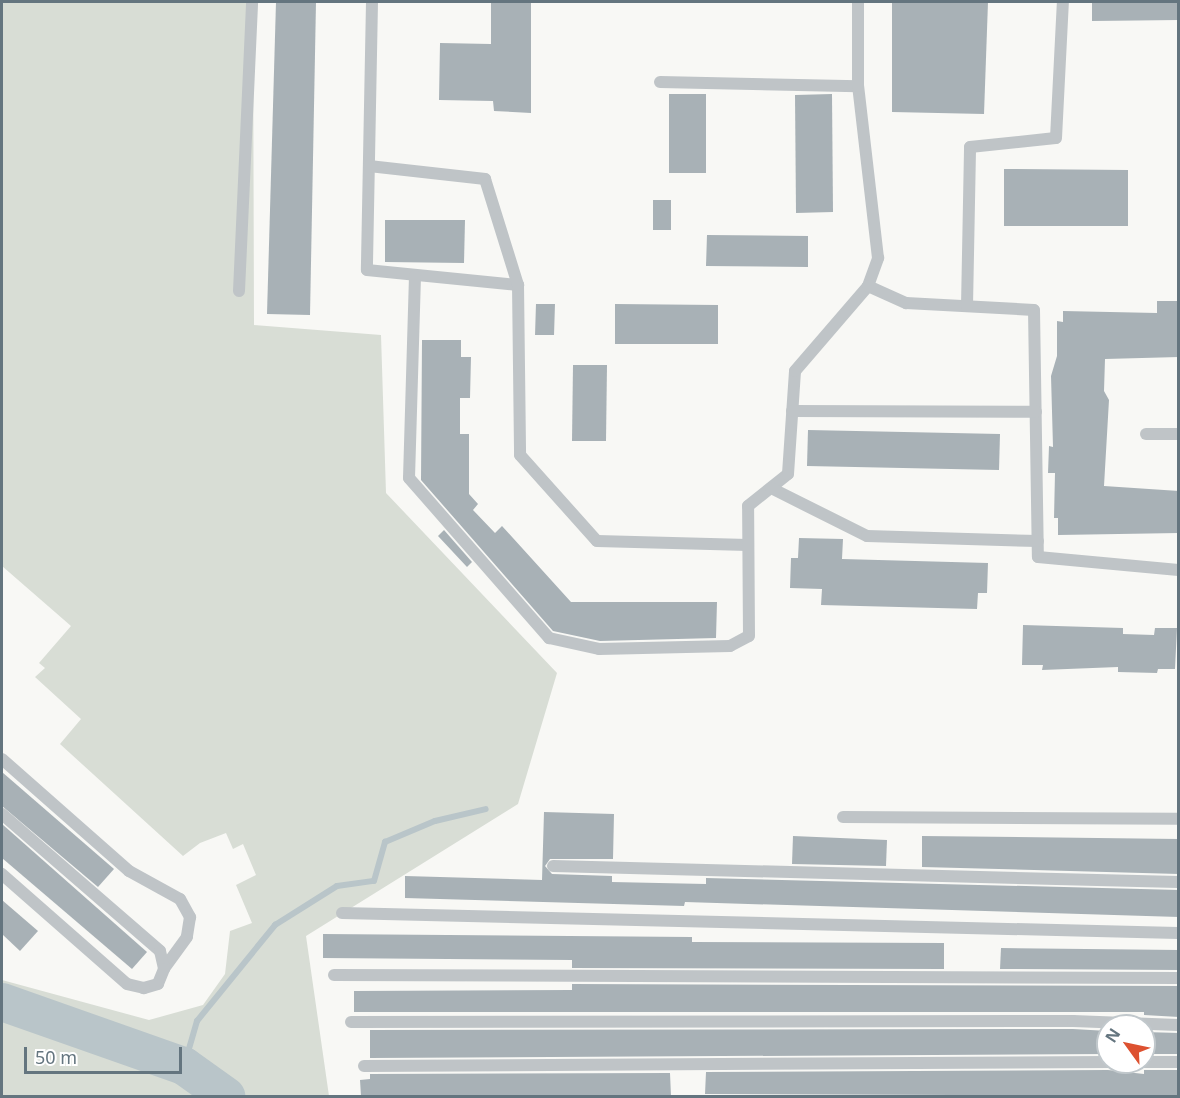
<!DOCTYPE html>
<style>
body{margin:0}
#map{position:relative;width:1180px;height:1098px;overflow:hidden;background:#f8f8f5;font-family:"Noto Sans",sans-serif}
div>[style]{position:absolute}
[style*='--x']{left:calc(var(--x)*1px);top:calc(var(--y)*1px);width:calc(var(--w)*1px);rotate:calc(var(--a)*1deg)}
.green>*{inset:0;background:#d8ddd5}
.stream>*{height:6px;margin:-3px;padding:0 3px;transform-origin:3px;border-radius:3px;background:#b9c5c9}
.river>*{height:38px;margin:-19px;padding:0 19px;transform-origin:19px;border-radius:19px;background:#b9c5c9}
.building>*{inset:0;background:#a8b1b6}
.service>*{height:12px;margin:-6px;padding:0 6px;transform-origin:6px;border-radius:6px;background:#bfc4c7}
span{translate:-50% -50%;white-space:nowrap;text-align:center;line-height:1.15;-webkit-text-stroke:6px #fff;paint-order:stroke}
.frame{position:absolute;inset:0;border:3px solid #64757f;pointer-events:none}
.north{position:absolute;left:1096px;top:1014px;width:60px;height:60px;box-sizing:border-box;background:#fff;border:2px solid #c1c8cc;border-radius:50%;rotate:303deg;font-size:16px;font-weight:700;line-height:24px;text-align:center;color:#64757f}
.north::after{content:'';display:block;margin:auto;width:21px;height:27px;background:#dd5130;clip-path:polygon(50% 0,100% 100%,50% 72%,0 100%)}
.scale{position:absolute;left:24px;top:1047px;width:158px;height:27px;box-sizing:border-box;border:3px solid #64757f;border-top:0;padding-left:8px;font-size:18px;line-height:21px;white-space:nowrap;color:#64757f;-webkit-text-stroke:4px #fff;paint-order:stroke}
</style>
<div id="map">
<div class="green">
<div style="clip-path:polygon(2px 2px,253px 2px,254px 325px,381px 335px,386px 493px,557px 673px,518px 804px,306px 936px,329px 1096px,2px 1096px,2px 980px,149px 1020px,203px 1005px,225px 974px,230px 931px,252px 923px,236px 885px,256px 875px,243px 844px,233px 849px,226px 833px,200px 843px,183px 856px,60px 744px,81px 719px,35px 677px,45px 668px,39px 663px,71px 626px,2px 566px)"></div>
</div>
<div class="stream">
<div style="--x:184;--y:1066;--w:47;--a:-73.9"></div>
<div style="--x:197;--y:1021;--w:124;--a:-50.9"></div>
<div style="--x:275;--y:925;--w:73;--a:-32.2"></div>
<div style="--x:337;--y:886;--w:37;--a:-8"></div>
<div style="--x:374;--y:881;--w:41;--a:-74.2"></div>
<div style="--x:385;--y:842;--w:54;--a:-22.8"></div>
<div style="--x:435;--y:821;--w:52;--a:-13.2"></div>
</div>
<div class="river">
<div style="--x:2;--y:1002;--w:193;--a:19.4"></div>
<div style="--x:184;--y:1066;--w:52;--a:35.5"></div>
</div>
<div class="building">
<div style="clip-path:polygon(276px 2px,316px 2px,310px 315px,267px 314px)"></div>
<div style="clip-path:polygon(491px 2px,531px 2px,531px 113px,494px 111px,493px 101px,439px 100px,440px 43px,491px 44px)"></div>
<div style="clip-path:polygon(892px 2px,988px 2px,984px 114px,892px 112px)"></div>
<div style="clip-path:polygon(1092px 2px,1179px 2px,1179px 20px,1092px 21px)"></div>
<div style="clip-path:polygon(669px 94px,706px 94px,706px 173px,669px 173px)"></div>
<div style="clip-path:polygon(832px 94px,833px 212px,796px 213px,795px 95px)"></div>
<div style="clip-path:polygon(1004px 169px,1128px 170px,1128px 226px,1004px 226px)"></div>
<div style="clip-path:polygon(653px 200px,671px 200px,671px 230px,653px 230px)"></div>
<div style="clip-path:polygon(385px 220px,465px 220px,464px 263px,385px 262px)"></div>
<div style="clip-path:polygon(707px 235px,808px 236px,808px 267px,706px 266px)"></div>
<div style="clip-path:polygon(1157px 301px,1179px 301px,1179px 357px,1105px 359px,1104px 391px,1109px 400px,1104px 486px,1179px 491px,1179px 533px,1058px 535px,1058px 518px,1054px 518px,1055px 473px,1048px 473px,1049px 446px,1053px 447px,1051px 376px,1057px 356px,1057px 321px,1063px 322px,1063px 311px,1157px 313px)"></div>
<div style="clip-path:polygon(536px 304px,555px 304px,554px 335px,535px 335px)"></div>
<div style="clip-path:polygon(615px 304px,718px 305px,718px 344px,615px 344px)"></div>
<div style="clip-path:polygon(422px 340px,461px 340px,461px 357px,471px 357px,470px 398px,460px 398px,460px 434px,469px 434px,469px 494px,478px 504px,473px 510px,495px 533px,502px 526px,571px 602px,717px 602px,716px 638px,600px 641px,553px 631px,421px 480px)"></div>
<div style="clip-path:polygon(573px 365px,607px 365px,606px 441px,572px 441px)"></div>
<div style="clip-path:polygon(808px 430px,1000px 434px,999px 470px,807px 466px)"></div>
<div style="clip-path:polygon(444px 530px,472px 562px,467px 567px,438px 536px)"></div>
<div style="clip-path:polygon(799px 538px,843px 539px,842px 559px,988px 563px,987px 593px,978px 593px,977px 609px,821px 605px,822px 589px,790px 588px,791px 558px,798px 558px)"></div>
<div style="clip-path:polygon(1023px 625px,1123px 628px,1123px 634px,1154px 635px,1155px 628px,1177px 628px,1175px 669px,1158px 669px,1157px 673px,1118px 672px,1118px 667px,1042px 670px,1043px 665px,1022px 665px)"></div>
<div style="clip-path:polygon(2px 772px,114px 869px,98px 887px,2px 806px)"></div>
<div style="clip-path:polygon(544px 812px,614px 814px,613px 859px,550px 859px,545px 866px,552px 874px,612px 876px,612px 882px,706px 884px,706px 878px,1179px 890px,1179px 917px,685px 902px,684px 906px,405px 898px,405px 876px,542px 880px)"></div>
<div style="clip-path:polygon(2px 824px,147px 952px,132px 969px,2px 858px)"></div>
<div style="clip-path:polygon(793px 836px,887px 840px,886px 866px,792px 864px)"></div>
<div style="clip-path:polygon(922px 836px,1179px 839px,1179px 874px,922px 867px)"></div>
<div style="clip-path:polygon(2px 900px,38px 931px,20px 951px,2px 934px)"></div>
<div style="clip-path:polygon(323px 934px,692px 937px,692px 942px,944px 943px,944px 969px,572px 968px,572px 960px,323px 958px)"></div>
<div style="clip-path:polygon(1001px 948px,1179px 950px,1179px 970px,1000px 969px)"></div>
<div style="clip-path:polygon(572px 984px,1179px 986px,1179px 1017px,1144px 1015px,1144px 1012px,354px 1012px,354px 991px,572px 990px)"></div>
<div style="clip-path:polygon(370px 1030px,1073px 1029px,1108px 1031px,1108px 1054px,370px 1058px)"></div>
<div style="clip-path:polygon(1144px 1032px,1179px 1033px,1179px 1054px,1144px 1054px)"></div>
<div style="clip-path:polygon(1108px 1070px,1144px 1074px,1144px 1070px,1179px 1070px,1179px 1096px,705px 1094px,706px 1072px)"></div>
<div style="clip-path:polygon(670px 1073px,671px 1096px,361px 1096px,360px 1080px,370px 1079px,370px 1074px)"></div>
</div>
<div class="service">
<div style="--x:372;--y:2;--w:268;--a:91.1"></div>
<div style="--x:367;--y:270;--w:152;--a:5.7"></div>
<div style="--x:518;--y:285;--w:170;--a:89.3"></div>
<div style="--x:520;--y:455;--w:115;--a:48.2"></div>
<div style="--x:597;--y:541;--w:151;--a:1.5"></div>
<div style="--x:660;--y:82;--w:198;--a:1.2"></div>
<div style="--x:369;--y:166;--w:117;--a:6.4"></div>
<div style="--x:485;--y:179;--w:111;--a:72.7"></div>
<div style="--x:415;--y:276;--w:202;--a:91.7"></div>
<div style="--x:409;--y:478;--w:213;--a:48.8"></div>
<div style="--x:549;--y:638;--w:51;--a:12.4"></div>
<div style="--x:599;--y:649;--w:131;--a:-1.3"></div>
<div style="--x:730;--y:646;--w:21;--a:-28"></div>
<div style="--x:749;--y:636;--w:130;--a:-90.4"></div>
<div style="--x:748;--y:506;--w:51;--a:-38.7"></div>
<div style="--x:788;--y:474;--w:103;--a:-86.1"></div>
<div style="--x:795;--y:371;--w:112;--a:-49.3"></div>
<div style="--x:868;--y:286;--w:30;--a:-70"></div>
<div style="--x:878;--y:258;--w:173;--a:-96.6"></div>
<div style="--x:858;--y:86;--w:84;--a:-90"></div>
<div style="--x:868;--y:286;--w:42;--a:24.1"></div>
<div style="--x:906;--y:303;--w:128;--a:3.1"></div>
<div style="--x:1034;--y:310;--w:247;--a:89.1"></div>
<div style="--x:1038;--y:557;--w:141;--a:5.3"></div>
<div style="--x:239;--y:291;--w:289;--a:-87.4"></div>
<div style="--x:967;--y:306;--w:159;--a:-88.9"></div>
<div style="--x:970;--y:147;--w:86;--a:-6"></div>
<div style="--x:1056;--y:138;--w:136;--a:-87.1"></div>
<div style="--x:792;--y:411;--w:244;--a:0.2"></div>
<div style="--x:1146;--y:434;--w:32;--a:0"></div>
<div style="--x:771;--y:488;--w:107;--a:26.6"></div>
<div style="--x:867;--y:536;--w:171;--a:1.7"></div>
<div style="--x:2;--y:759;--w:169;--a:41.4"></div>
<div style="--x:129;--y:871;--w:58;--a:28.8"></div>
<div style="--x:180;--y:899;--w:21;--a:61"></div>
<div style="--x:190;--y:917;--w:20;--a:99"></div>
<div style="--x:187;--y:937;--w:39;--a:126"></div>
<div style="--x:2;--y:814;--w:209;--a:40.9"></div>
<div style="--x:160;--y:951;--w:18;--a:77"></div>
<div style="--x:164;--y:969;--w:16;--a:112"></div>
<div style="--x:158;--y:984;--w:15;--a:164"></div>
<div style="--x:144;--y:988;--w:17;--a:-167"></div>
<div style="--x:127;--y:984;--w:167;--a:-138.7"></div>
<div style="--x:843;--y:817;--w:335;--a:0.3"></div>
<div style="--x:553;--y:866;--w:625;--a:1.47"></div>
<div style="--x:342;--y:913;--w:836;--a:1.37"></div>
<div style="--x:334;--y:975;--w:844;--a:0.2"></div>
<div style="--x:351;--y:1022;--w:722;--a:-0.08"></div>
<div style="--x:1073;--y:1021;--w:105;--a:2.2"></div>
<div style="--x:1144;--y:1062;--w:34;--a:0"></div>
<div style="--x:364;--y:1066;--w:744;--a:-0.31"></div>
</div>
<div class="frame"></div>
<div class="north">N</div>
<div class="scale">50 m</div>
</div>
